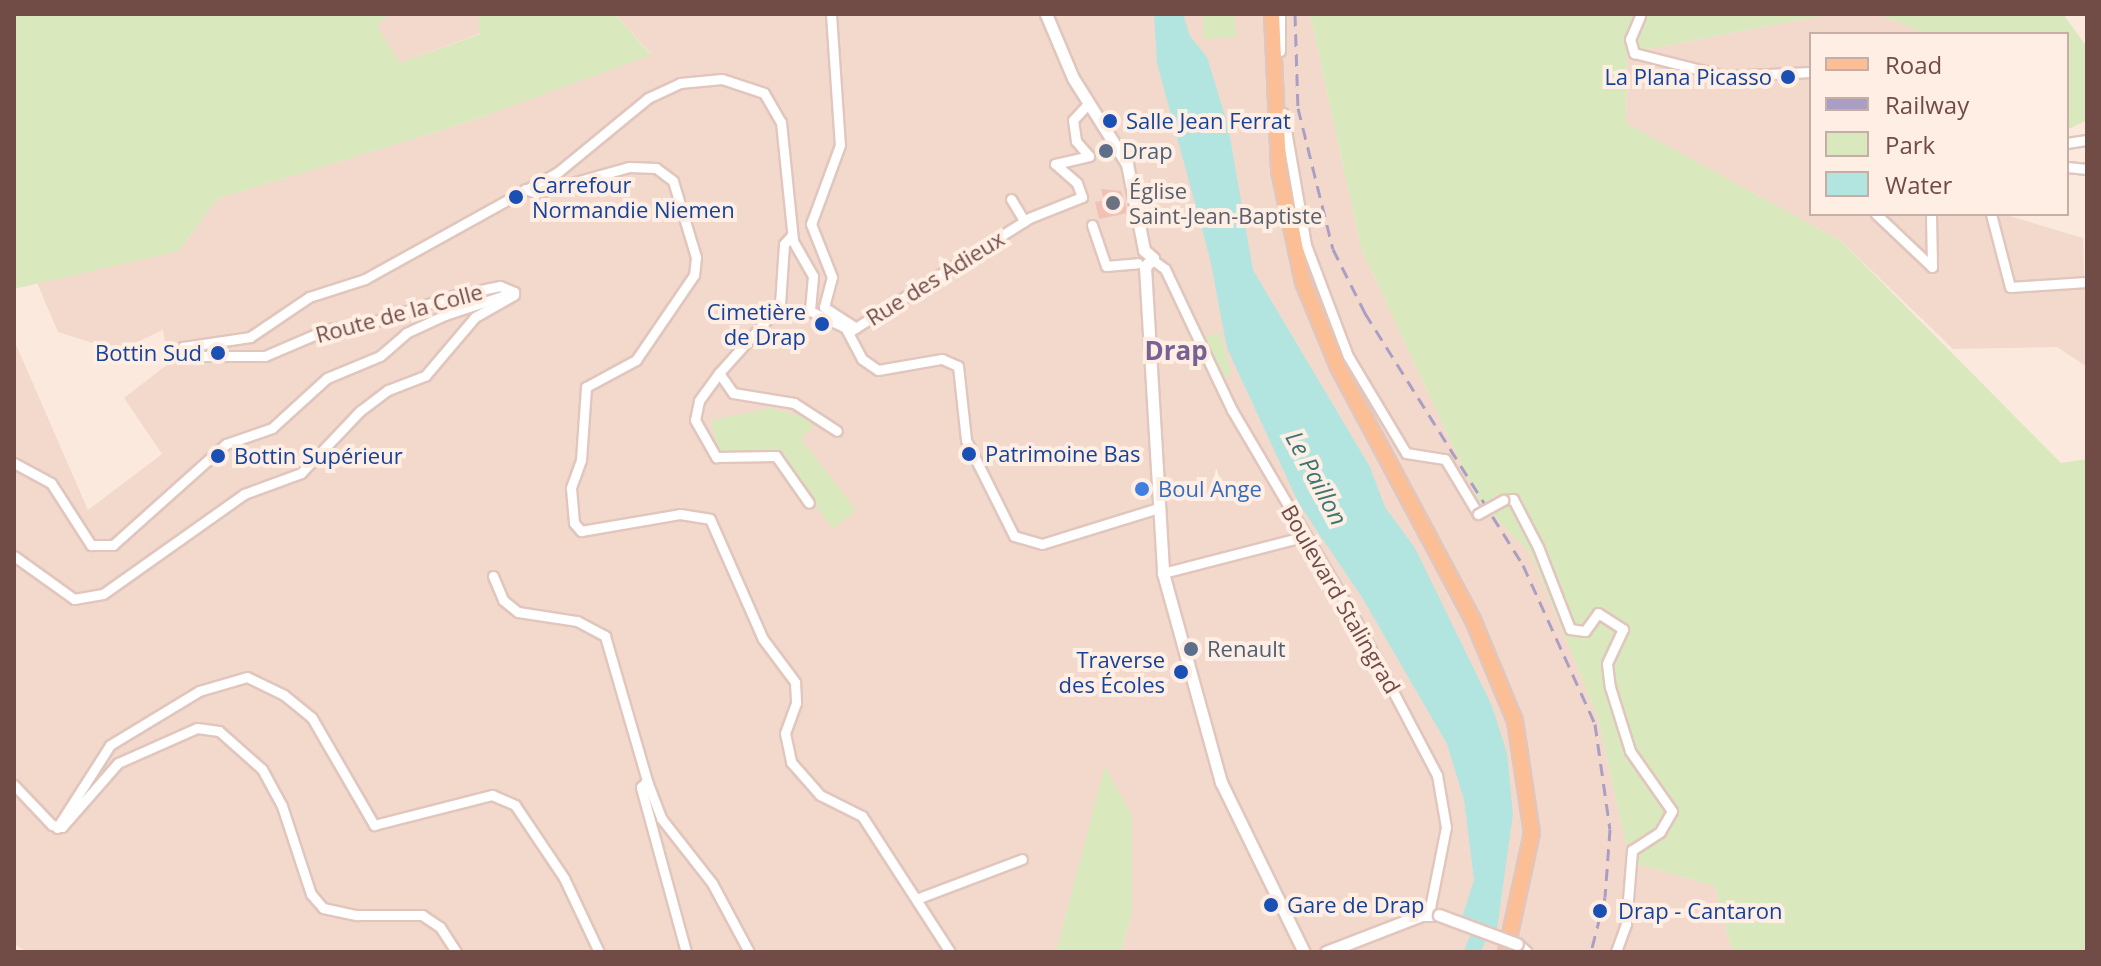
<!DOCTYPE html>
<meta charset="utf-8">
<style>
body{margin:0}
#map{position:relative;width:2101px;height:966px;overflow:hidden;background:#fce9de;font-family:"Open Sans",sans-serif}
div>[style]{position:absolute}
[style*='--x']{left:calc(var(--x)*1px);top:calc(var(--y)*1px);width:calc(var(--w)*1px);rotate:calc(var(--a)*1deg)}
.residential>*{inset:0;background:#f3d9cc}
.green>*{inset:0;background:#d9e9bd}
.water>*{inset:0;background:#b3e5e0}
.river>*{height:16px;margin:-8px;padding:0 8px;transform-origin:8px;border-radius:8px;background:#b3e5e0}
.building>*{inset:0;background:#f1c0b6}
.roads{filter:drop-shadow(2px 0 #e1c6bd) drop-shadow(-2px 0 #e1c6bd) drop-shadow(0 2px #e1c6bd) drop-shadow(0 -2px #e1c6bd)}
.minor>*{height:9px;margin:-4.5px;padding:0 4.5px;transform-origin:4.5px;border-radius:4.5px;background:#fff}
.tertiary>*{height:11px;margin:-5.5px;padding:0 5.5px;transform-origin:5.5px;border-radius:5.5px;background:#fff}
.primary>*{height:14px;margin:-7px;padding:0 7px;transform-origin:7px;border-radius:7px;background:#fcbe95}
.rail>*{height:3px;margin-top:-1.5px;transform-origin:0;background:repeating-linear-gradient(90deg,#aa9ec4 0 12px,transparent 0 20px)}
.bridges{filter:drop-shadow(2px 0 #e1c6bd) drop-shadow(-2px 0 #e1c6bd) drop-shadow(0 2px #e1c6bd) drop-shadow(0 -2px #e1c6bd)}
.minor-bridge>*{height:9px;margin:-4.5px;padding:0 4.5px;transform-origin:4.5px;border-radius:4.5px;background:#fff}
.tertiary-bridge>*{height:11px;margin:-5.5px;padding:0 5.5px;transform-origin:5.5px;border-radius:5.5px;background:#fff}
.dots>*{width:22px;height:22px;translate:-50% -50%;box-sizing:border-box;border:4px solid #ffeee4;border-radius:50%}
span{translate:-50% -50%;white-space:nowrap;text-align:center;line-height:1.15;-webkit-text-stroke:8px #ffeee4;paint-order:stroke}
.transit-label{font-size:22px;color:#164399}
.right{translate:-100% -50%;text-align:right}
.left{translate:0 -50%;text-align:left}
.service-label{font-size:22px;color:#4e5e75}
.worship-label{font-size:22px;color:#5b616d}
.street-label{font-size:22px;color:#714c47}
.shop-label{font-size:22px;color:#366cbe}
.water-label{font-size:24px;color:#3b7874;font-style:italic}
.quarter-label{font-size:26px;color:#786295;font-weight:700}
.frame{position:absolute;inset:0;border:16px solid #714c47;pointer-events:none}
.legend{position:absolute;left:1809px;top:32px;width:260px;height:184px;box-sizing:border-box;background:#ffeee4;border:2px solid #c6ada5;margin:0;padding:10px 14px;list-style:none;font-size:24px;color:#714c47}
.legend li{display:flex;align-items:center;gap:16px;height:40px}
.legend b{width:40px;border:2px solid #c6ada5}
</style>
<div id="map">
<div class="residential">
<div style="clip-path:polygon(389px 14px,478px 14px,481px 33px,400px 63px,377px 26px)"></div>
<div style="clip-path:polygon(615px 14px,1310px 14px,1361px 248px,1478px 500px,1531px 554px,1598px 718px,1630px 862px,1715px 886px,1732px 952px,1121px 952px,1132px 911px,1105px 767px,1056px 952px,27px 952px,14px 944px,14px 340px,88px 510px,162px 454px,124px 398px,168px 364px,163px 330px,118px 351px,58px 332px,37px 283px,179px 251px,217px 199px,468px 122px,651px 54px)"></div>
<div style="clip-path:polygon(1831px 14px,1878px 14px,1926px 34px,1811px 34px,1811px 214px,2003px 214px,2083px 238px,2087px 367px,2057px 347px,1953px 349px,1841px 241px,1626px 123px,1627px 53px)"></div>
</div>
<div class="green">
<div style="clip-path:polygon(14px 14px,389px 14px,377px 26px,400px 63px,480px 34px,478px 14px,615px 14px,651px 55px,468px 122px,217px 199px,179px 251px,14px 289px)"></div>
<div style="clip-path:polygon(1202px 14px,1234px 14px,1236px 37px,1204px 39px)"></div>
<div style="clip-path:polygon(1310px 14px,1831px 14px,1627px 53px,1626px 123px,1841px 241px,2061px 463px,2087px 459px,2087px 952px,1732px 952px,1715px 886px,1630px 862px,1598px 718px,1531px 554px,1478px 500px,1361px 248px)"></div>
<div style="clip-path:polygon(1878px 14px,2063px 14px,2087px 47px,2087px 120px,2067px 130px,2067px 34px,1926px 34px)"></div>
<div style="clip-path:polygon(1220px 333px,1232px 375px,1220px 379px,1200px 339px)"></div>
<div style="clip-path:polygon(771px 408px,817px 421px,801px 439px,856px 510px,833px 529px,773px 449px,718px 456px,711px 420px)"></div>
<div style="clip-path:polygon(1105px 766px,1132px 815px,1132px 911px,1121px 952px,1056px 952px)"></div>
</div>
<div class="water">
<div style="clip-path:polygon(1154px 14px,1183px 14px,1190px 36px,1207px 57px,1228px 126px,1253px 270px,1370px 467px,1385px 507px,1415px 548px,1492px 706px,1507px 753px,1513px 814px,1497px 929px,1462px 917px,1474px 880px,1464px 800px,1447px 744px,1363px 599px,1299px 504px,1227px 348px,1210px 259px,1157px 63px)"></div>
</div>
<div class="river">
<div style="--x:1472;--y:952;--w:39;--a:-67"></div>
</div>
<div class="building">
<div style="clip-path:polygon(1101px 189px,1121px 191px,1128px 213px,1099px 219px,1095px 202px,1104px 200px)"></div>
</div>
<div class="roads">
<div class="minor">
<div style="--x:831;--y:14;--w:131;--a:86.1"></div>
<div style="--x:840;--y:145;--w:84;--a:110.2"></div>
<div style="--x:811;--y:224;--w:57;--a:68.4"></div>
<div style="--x:832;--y:277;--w:31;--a:105"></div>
<div style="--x:824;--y:307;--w:38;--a:33"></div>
<div style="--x:1280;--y:14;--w:37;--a:90"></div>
<div style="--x:1640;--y:16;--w:25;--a:113"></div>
<div style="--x:1630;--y:39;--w:15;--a:74"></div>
<div style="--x:1634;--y:53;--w:94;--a:14.2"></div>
<div style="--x:1725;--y:76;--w:86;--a:-2.7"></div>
<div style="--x:1283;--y:113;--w:134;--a:80.1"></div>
<div style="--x:1306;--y:245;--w:119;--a:69.3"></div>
<div style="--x:1348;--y:356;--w:113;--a:59.1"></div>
<div style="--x:1406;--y:453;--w:39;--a:9"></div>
<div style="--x:1445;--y:459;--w:64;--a:59"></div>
<div style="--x:2067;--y:143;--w:20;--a:-9"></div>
<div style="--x:2067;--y:167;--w:20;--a:6"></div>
<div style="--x:525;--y:189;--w:12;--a:20"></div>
<div style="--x:536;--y:193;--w:97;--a:-15.6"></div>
<div style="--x:629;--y:167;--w:27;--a:2"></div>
<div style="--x:656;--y:168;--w:21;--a:37"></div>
<div style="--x:673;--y:181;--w:79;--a:73.2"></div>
<div style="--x:696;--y:257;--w:18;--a:96"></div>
<div style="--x:694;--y:275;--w:103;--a:124.3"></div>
<div style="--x:636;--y:360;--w:57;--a:151.6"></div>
<div style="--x:586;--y:387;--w:73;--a:93.9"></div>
<div style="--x:581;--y:460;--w:30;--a:110"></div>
<div style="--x:571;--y:488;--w:35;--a:85"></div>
<div style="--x:574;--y:523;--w:11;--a:49"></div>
<div style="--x:581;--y:531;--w:100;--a:-9.7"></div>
<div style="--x:680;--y:514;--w:30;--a:9"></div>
<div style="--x:710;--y:519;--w:131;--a:66.2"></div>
<div style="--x:763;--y:639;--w:54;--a:53.3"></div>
<div style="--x:795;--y:682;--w:21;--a:87"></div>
<div style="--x:796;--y:703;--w:32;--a:110"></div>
<div style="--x:785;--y:733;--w:30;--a:78"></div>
<div style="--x:791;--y:762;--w:44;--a:48.7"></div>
<div style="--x:820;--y:795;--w:47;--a:26.6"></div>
<div style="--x:862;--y:816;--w:162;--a:57.1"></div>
<div style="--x:1011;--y:199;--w:26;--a:59"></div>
<div style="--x:1876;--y:214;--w:77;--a:43.4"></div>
<div style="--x:1932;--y:267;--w:53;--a:-91.1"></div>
<div style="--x:1991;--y:214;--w:75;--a:75.4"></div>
<div style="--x:2010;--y:287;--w:77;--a:-3.7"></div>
<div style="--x:1092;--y:225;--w:43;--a:71.1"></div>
<div style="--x:1106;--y:266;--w:32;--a:-5"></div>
<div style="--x:792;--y:235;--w:12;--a:132"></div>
<div style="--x:784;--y:244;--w:61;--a:93.8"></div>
<div style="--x:780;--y:305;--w:91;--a:131.9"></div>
<div style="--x:719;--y:373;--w:24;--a:55"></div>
<div style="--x:733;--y:393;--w:62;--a:9.3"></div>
<div style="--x:794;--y:403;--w:51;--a:33.1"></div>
<div style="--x:1153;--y:260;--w:15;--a:37"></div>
<div style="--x:1165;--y:269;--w:156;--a:64.6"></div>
<div style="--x:1232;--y:410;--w:240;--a:59.5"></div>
<div style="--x:1354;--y:617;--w:178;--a:62.3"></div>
<div style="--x:1437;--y:775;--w:53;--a:80.2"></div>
<div style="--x:1446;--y:827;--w:88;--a:101.2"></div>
<div style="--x:849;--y:332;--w:213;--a:-32.3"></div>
<div style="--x:1029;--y:218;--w:57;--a:-21.6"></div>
<div style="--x:1082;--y:197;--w:15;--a:-110"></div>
<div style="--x:1077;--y:183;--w:29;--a:-139"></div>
<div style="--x:1055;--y:164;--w:35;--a:-13"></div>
<div style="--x:1089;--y:156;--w:20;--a:-131"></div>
<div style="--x:1076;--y:141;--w:21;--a:-98"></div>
<div style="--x:1073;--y:120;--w:23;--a:-47"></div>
<div style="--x:719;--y:373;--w:34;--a:126"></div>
<div style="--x:699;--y:401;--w:19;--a:102"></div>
<div style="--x:695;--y:420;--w:43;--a:60.4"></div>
<div style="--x:716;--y:457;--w:60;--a:-1"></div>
<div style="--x:776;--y:456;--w:57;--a:54.9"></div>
<div style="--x:14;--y:463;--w:42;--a:28.4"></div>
<div style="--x:51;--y:483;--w:74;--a:57.2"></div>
<div style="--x:91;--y:545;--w:22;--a:0"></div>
<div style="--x:113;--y:545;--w:152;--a:-41.8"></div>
<div style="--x:226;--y:444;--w:49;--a:-19.2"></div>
<div style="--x:272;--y:428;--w:74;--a:-42.3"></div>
<div style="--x:327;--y:378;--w:57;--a:-22.5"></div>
<div style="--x:380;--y:356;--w:35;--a:-41"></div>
<div style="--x:406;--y:333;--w:43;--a:-24.8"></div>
<div style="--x:445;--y:315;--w:73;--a:-18.4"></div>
<div style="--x:514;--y:292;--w:15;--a:-157"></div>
<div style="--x:500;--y:286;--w:49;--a:168.2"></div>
<div style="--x:452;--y:296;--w:86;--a:161.8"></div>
<div style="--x:370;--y:323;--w:42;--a:171.9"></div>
<div style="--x:328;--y:329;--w:69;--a:156.8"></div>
<div style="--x:265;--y:356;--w:76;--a:180"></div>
<div style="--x:189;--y:356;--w:11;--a:-124"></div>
<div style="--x:183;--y:347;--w:68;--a:-8.5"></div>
<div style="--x:250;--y:337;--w:71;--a:-34.1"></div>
<div style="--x:309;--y:297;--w:59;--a:-17.8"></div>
<div style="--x:365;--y:279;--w:221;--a:-29"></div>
<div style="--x:558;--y:172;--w:117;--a:-39.4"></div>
<div style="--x:648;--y:98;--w:35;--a:-25"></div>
<div style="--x:680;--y:83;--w:42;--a:-5.4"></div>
<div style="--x:722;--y:79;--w:44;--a:18.4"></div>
<div style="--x:764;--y:93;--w:34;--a:60"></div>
<div style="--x:781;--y:122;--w:120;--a:84.2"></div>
<div style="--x:793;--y:241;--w:40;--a:60.3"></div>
<div style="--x:813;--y:276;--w:35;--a:95"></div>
<div style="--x:810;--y:311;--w:38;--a:25"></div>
<div style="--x:845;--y:327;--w:36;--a:62"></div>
<div style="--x:862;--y:359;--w:19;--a:35"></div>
<div style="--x:878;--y:370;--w:65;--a:-9.8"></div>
<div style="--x:942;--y:359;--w:17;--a:24"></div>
<div style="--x:958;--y:366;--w:74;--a:83.8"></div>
<div style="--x:966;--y:440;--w:107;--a:63.4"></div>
<div style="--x:1014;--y:536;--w:29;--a:16"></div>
<div style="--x:1042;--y:544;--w:118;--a:-17.2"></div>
<div style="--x:1503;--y:500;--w:10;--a:-6"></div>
<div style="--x:1513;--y:499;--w:54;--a:62.5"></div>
<div style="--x:1538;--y:547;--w:88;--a:68.7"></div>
<div style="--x:1570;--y:629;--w:15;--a:8"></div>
<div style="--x:1585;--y:631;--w:22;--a:-54"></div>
<div style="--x:1598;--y:613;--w:30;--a:33"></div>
<div style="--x:1623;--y:629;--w:38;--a:115"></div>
<div style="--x:1607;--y:664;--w:23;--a:83"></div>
<div style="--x:1610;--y:687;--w:67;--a:72.6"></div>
<div style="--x:1630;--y:751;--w:73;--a:55"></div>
<div style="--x:1672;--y:811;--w:24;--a:120"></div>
<div style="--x:1660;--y:832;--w:33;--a:147"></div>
<div style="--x:1632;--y:850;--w:74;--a:94.6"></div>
<div style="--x:1626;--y:924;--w:30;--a:110"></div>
<div style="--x:14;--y:556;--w:74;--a:35.6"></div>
<div style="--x:74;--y:599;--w:29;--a:-10"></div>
<div style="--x:103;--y:594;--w:173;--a:-35.3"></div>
<div style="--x:244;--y:494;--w:61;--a:-20.2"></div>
<div style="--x:301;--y:473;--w:86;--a:-46.4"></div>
<div style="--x:360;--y:411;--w:35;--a:-37"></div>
<div style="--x:388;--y:390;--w:40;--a:-21"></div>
<div style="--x:425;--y:376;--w:77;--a:-49.7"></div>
<div style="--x:475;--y:317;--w:45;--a:-29.4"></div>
<div style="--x:1163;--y:573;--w:148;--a:-14.5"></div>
<div style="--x:493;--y:576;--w:26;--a:67"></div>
<div style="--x:503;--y:600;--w:19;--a:39"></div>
<div style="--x:518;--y:612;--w:60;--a:8.7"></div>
<div style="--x:577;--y:621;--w:32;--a:28"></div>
<div style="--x:605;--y:636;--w:151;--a:73.8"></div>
<div style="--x:14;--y:785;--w:55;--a:46.5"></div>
<div style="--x:52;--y:825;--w:10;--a:11"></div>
<div style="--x:62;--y:827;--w:85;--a:-48.8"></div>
<div style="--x:118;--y:763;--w:86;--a:-23.9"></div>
<div style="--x:197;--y:728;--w:22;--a:8"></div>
<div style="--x:219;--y:731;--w:57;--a:41.5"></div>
<div style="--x:262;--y:769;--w:42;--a:61.6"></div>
<div style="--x:282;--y:806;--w:93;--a:71.8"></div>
<div style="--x:311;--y:894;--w:18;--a:49"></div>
<div style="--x:323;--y:908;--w:35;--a:12"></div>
<div style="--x:357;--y:915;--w:65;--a:0"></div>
<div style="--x:422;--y:915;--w:22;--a:34"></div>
<div style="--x:440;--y:927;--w:30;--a:57"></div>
<div style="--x:57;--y:828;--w:98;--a:-57.4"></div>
<div style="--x:110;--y:745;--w:104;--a:-31.2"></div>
<div style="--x:199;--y:691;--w:50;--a:-16.3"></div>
<div style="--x:247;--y:677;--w:41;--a:25.9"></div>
<div style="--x:284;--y:695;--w:36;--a:39"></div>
<div style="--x:312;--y:718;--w:124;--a:59.9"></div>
<div style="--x:374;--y:825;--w:122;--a:-14.3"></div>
<div style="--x:492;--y:795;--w:25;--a:23"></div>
<div style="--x:515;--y:805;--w:88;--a:56.1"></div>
<div style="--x:564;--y:878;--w:82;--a:64.7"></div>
<div style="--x:919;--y:898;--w:110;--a:-20.7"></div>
<div style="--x:686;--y:952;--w:171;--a:-105.3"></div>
<div style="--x:641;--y:787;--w:8;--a:-45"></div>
<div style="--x:647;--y:781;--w:40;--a:69"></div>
<div style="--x:661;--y:818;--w:83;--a:51.9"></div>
<div style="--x:712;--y:883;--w:78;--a:61.8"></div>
</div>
<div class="tertiary">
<div style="--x:1046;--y:14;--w:69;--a:67.1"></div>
<div style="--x:1073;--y:78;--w:102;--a:57.9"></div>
<div style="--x:1127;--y:164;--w:88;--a:78.8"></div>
<div style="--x:1144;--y:250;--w:12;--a:42"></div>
<div style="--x:1153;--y:258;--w:12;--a:132"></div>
<div style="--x:1145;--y:267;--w:307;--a:86.6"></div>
<div style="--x:1163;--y:573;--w:217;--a:74.5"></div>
<div style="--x:1221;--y:782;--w:189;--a:64"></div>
<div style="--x:1517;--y:944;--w:12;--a:42"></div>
<div style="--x:1326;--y:952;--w:103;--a:-21.1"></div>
<div style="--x:1422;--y:915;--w:17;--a:0"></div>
</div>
<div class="primary">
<div style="--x:1272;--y:14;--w:157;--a:87.4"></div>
<div style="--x:1279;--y:171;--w:114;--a:77.8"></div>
<div style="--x:1303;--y:282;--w:92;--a:67.6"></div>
<div style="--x:1338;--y:367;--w:287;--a:61.9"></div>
<div style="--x:1473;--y:620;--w:109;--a:67.4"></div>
<div style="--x:1515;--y:721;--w:113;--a:81.4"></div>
<div style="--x:1532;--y:833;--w:122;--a:102.3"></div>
</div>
</div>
<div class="rail">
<div style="--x:1295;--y:14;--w:94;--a:88.2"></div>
<div style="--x:1298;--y:108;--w:145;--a:76.1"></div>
<div style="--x:1333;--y:249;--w:72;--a:63.4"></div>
<div style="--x:1365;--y:313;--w:297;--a:57.9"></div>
<div style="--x:1523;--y:565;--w:175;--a:65.6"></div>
<div style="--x:1595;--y:724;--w:106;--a:81.9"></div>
<div style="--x:1610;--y:829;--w:68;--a:94.2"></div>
<div style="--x:1605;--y:897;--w:57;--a:104.3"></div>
</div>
<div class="bridges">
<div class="minor-bridge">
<div style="--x:1478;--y:514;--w:29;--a:-29"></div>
</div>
<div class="tertiary-bridge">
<div style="--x:1439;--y:915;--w:83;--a:20.4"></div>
</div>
</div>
<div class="dots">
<div style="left:1788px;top:77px;background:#1a4fb4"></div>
<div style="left:1110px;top:121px;background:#1a4fb4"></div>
<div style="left:1106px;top:151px;background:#5c6f8a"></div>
<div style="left:516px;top:197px;background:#1a4fb4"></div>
<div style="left:1113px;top:203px;background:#6b7280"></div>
<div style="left:822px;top:324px;background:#1a4fb4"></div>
<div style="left:218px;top:353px;background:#1a4fb4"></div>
<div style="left:969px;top:454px;background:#1a4fb4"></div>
<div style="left:218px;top:456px;background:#1a4fb4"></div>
<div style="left:1142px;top:489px;background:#3f7fe0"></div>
<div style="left:1191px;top:649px;background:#5c6f8a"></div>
<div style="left:1181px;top:672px;background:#1a4fb4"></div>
<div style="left:1271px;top:905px;background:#1a4fb4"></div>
<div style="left:1600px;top:911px;background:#1a4fb4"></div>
</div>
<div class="transit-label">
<span class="right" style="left:1772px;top:77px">La Plana Picasso</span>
<span class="left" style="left:1126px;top:121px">Salle Jean Ferrat</span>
<span class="left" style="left:532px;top:197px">Carrefour<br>Normandie Niemen</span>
<span class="right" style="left:806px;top:324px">Cimetière<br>de Drap</span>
<span class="right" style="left:202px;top:353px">Bottin Sud</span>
<span class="left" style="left:985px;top:454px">Patrimoine Bas</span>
<span class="left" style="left:234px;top:456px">Bottin Supérieur</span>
<span class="right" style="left:1165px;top:672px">Traverse<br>des Écoles</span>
<span class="left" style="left:1287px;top:905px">Gare de Drap</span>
<span class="left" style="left:1618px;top:911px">Drap - Cantaron</span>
</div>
<div class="service-label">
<span class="left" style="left:1122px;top:151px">Drap</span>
<span class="left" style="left:1207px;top:649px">Renault</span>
</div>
<div class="worship-label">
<span class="left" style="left:1129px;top:203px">Église<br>Saint-Jean-Baptiste</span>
</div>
<div class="street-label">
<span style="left:935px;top:278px;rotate:-32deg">Rue des Adieux</span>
<span style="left:399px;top:313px;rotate:-15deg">Route de la Colle</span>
<span style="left:1341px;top:599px;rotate:60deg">Boulevard Stalingrad</span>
</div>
<div class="shop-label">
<span class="left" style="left:1158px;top:489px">Boul Ange</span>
</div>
<div class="water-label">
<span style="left:1317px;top:478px;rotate:62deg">Le Paillon</span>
</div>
<div class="quarter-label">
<span style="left:1176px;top:351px">Drap</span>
</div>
<div class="frame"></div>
<ul class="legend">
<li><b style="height:10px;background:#fcbe95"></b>Road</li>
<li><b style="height:10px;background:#aa9ec4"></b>Railway</li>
<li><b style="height:22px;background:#d9e9bd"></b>Park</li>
<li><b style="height:22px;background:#b3e5e0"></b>Water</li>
</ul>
</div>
